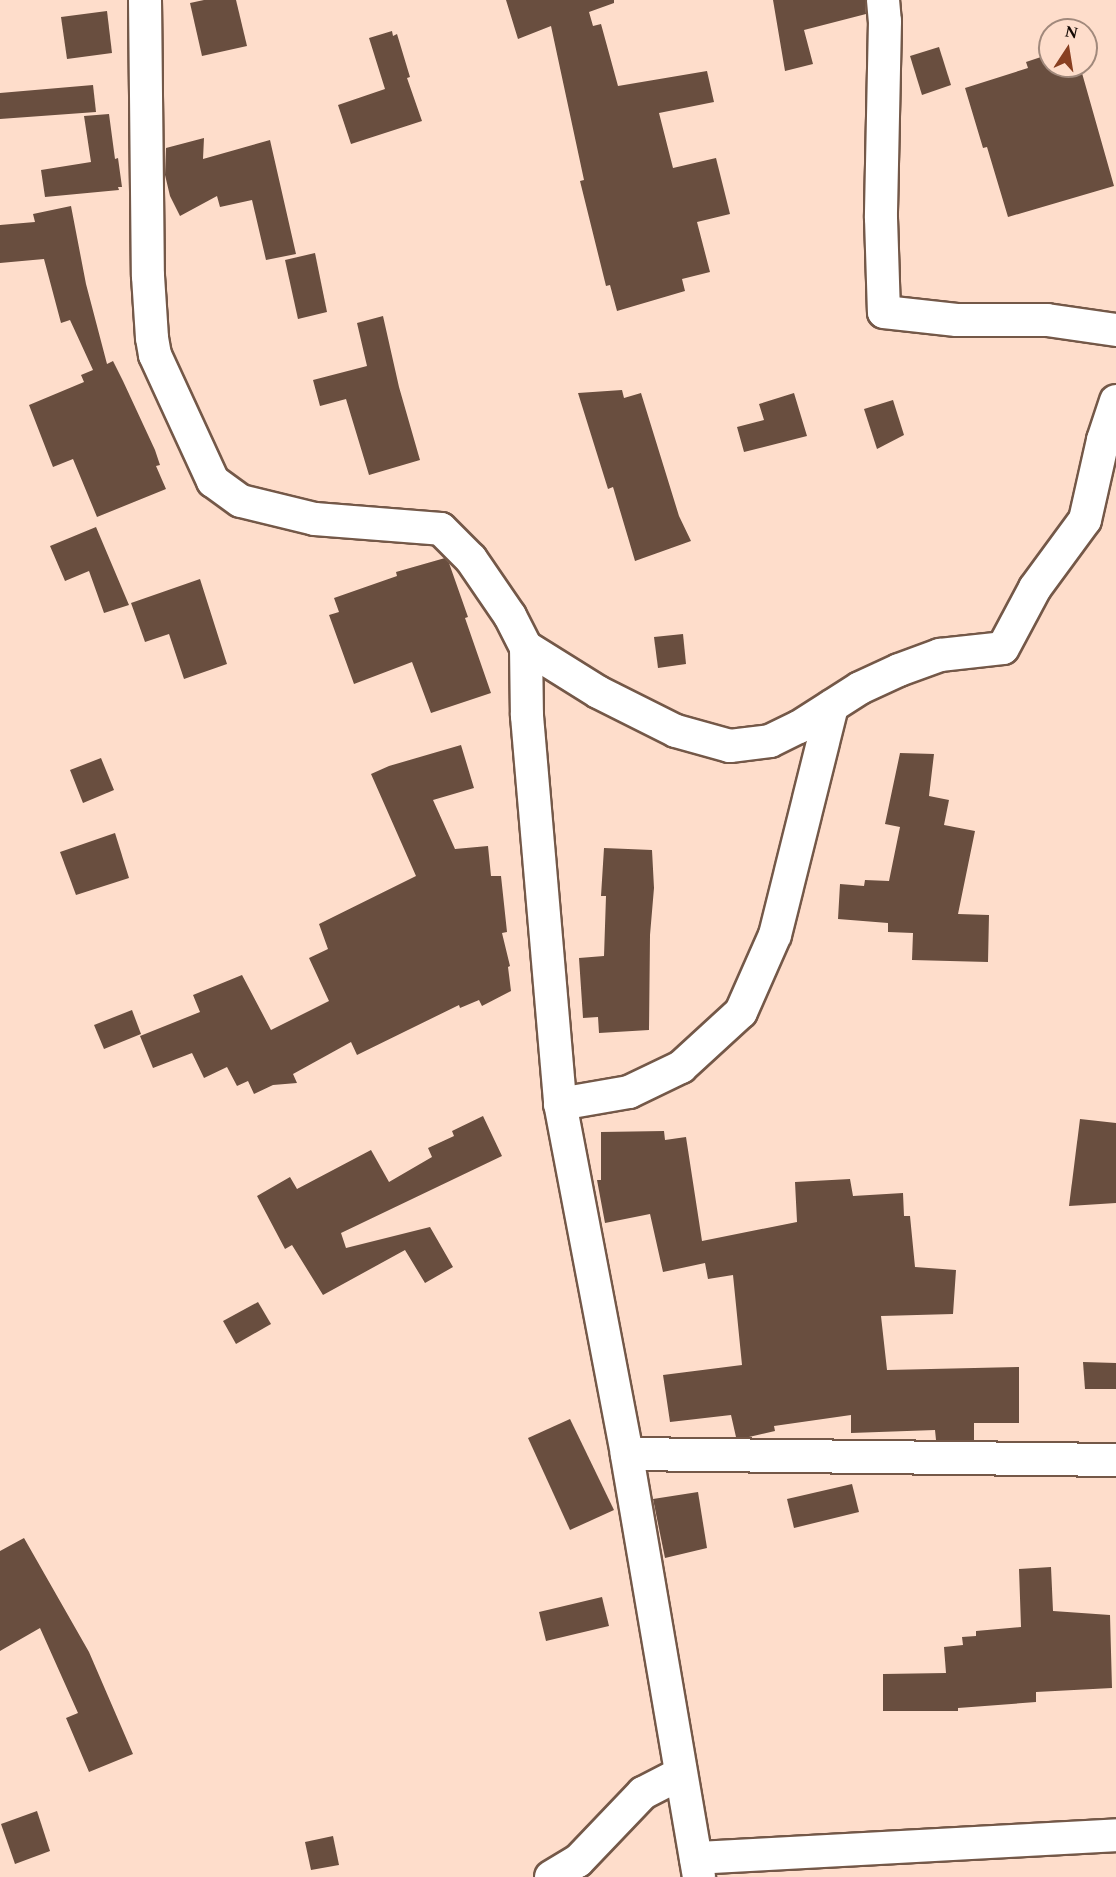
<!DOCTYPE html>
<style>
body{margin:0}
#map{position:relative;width:1116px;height:1877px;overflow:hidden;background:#feddcb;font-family:Spectral,serif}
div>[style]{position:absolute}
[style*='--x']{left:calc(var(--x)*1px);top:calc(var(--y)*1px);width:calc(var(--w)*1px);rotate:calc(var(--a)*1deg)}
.building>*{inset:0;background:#694e3f}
.roads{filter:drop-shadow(2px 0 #745848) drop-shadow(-2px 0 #745848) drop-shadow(0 2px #745848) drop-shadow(0 -2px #745848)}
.minor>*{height:32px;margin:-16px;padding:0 16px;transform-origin:16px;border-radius:16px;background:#fff}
span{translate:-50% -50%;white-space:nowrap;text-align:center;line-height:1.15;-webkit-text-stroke:6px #feddcb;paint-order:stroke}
.north{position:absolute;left:1038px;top:18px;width:60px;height:60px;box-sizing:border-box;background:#feddcb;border:2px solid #a1897c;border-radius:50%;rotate:12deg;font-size:16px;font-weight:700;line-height:24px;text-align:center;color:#150a05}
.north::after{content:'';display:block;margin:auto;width:21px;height:27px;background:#883f21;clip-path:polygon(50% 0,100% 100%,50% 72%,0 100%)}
</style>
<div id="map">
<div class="building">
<div style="clip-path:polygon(204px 0,236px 0,247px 46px,202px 56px,190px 3px)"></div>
<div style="clip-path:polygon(506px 0,614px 0,614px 3px,589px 12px,593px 26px,601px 24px,618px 86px,707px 71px,714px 102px,659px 113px,673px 168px,716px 158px,730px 214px,697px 222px,710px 272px,682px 279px,685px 291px,617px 311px,610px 285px,606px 286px,580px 181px,584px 180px,551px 26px,518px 39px)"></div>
<div style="clip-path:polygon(773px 0,865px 0,866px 14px,804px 30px,813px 64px,785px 71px)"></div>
<div style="clip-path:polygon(107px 11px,112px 53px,67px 59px,61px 17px)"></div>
<div style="clip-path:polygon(392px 31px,393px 36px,397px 34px,410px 77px,407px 78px,422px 121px,351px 144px,338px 105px,385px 89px,369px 38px)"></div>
<div style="clip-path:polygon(939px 47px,951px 85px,922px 95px,910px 56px)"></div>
<div style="clip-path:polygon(1050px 54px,1050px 66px,1080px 66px,1114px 186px,1008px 217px,987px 147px,983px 148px,965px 88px,1028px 68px,1026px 62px)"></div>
<div style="clip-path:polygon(93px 85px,96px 112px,0 119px,0 93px)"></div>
<div style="clip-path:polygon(109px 114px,115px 159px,118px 158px,122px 187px,118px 187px,119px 190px,45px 197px,41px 170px,91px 162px,84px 116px)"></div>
<div style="clip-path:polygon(204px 138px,203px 159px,270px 140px,296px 254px,266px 260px,252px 200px,220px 207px,217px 196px,180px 216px,170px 196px,165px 175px,166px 148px)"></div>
<div style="clip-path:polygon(71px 206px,86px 284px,107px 364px,113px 361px,123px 381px,155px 450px,160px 465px,156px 466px,166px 489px,97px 517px,73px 459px,53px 467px,29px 405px,84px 382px,81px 375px,93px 370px,70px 320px,61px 323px,44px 259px,0 263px,0 225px,35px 222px,33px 214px)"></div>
<div style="clip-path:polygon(315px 253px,327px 312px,298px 319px,285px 260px)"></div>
<div style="clip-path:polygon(383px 316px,399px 387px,420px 460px,369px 475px,346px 399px,320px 406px,313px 380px,367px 366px,357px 323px)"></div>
<div style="clip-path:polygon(622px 390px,624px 398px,641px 393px,679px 516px,691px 541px,635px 561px,613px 487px,608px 489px,578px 393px)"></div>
<div style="clip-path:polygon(794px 393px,807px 436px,744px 452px,737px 427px,764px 420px,759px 404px)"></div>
<div style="clip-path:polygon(893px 400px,904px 435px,877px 449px,864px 409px)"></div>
<div style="clip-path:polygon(96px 527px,129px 605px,104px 613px,89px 571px,65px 581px,50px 546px)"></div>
<div style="clip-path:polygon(445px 558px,449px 563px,468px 617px,465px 618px,491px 693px,431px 713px,412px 662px,354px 684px,329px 615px,339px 612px,334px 598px,397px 576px,396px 572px)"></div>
<div style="clip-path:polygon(200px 579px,227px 664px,184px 679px,169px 634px,145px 642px,131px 603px)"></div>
<div style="clip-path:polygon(683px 634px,686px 664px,658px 668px,654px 637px)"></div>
<div style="clip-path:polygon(461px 745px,474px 788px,433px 800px,455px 849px,488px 846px,491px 876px,501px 876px,507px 932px,502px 933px,510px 966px,508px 967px,511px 991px,482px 1006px,479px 1000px,460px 1008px,459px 1005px,357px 1055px,351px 1042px,293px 1074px,297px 1083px,273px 1085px,254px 1094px,248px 1081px,237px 1086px,227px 1067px,204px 1078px,192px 1053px,153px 1068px,140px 1036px,200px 1012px,193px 995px,242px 975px,271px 1030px,329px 1001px,309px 958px,328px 949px,319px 924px,416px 876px,371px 774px,389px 766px)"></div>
<div style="clip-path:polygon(900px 753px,934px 754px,929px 796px,949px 800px,944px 825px,975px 831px,958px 914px,989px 915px,988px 962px,912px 960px,913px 933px,888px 932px,888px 923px,838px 919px,840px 884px,864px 886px,865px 880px,889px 881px,900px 827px,885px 824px)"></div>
<div style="clip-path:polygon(101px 758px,114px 790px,83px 803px,70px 770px)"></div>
<div style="clip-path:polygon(115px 833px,129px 878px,76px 895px,60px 852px)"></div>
<div style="clip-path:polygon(604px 848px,652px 850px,654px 888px,650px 935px,649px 1030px,599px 1033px,598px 1017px,583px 1018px,579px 958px,604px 956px,606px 896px,601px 896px)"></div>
<div style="clip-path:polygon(132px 1010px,141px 1034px,104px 1049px,94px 1025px)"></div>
<div style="clip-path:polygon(483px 1116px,502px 1156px,341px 1233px,346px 1248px,430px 1227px,453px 1267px,425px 1283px,405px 1250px,323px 1295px,292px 1245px,285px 1249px,257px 1196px,290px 1177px,297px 1189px,371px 1150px,389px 1182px,432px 1157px,428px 1148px,454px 1136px,452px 1131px)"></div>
<div style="clip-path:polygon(1080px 1119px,1116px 1123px,1116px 1203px,1069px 1206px)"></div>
<div style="clip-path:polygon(664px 1131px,665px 1140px,686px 1137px,702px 1241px,797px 1222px,795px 1182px,850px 1179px,853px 1196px,903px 1193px,904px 1216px,910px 1216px,915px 1267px,956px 1270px,953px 1314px,881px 1316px,887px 1370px,1019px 1367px,1019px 1423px,974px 1423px,974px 1440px,936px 1440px,935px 1430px,851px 1433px,851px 1415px,774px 1426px,775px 1431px,749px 1437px,736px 1437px,731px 1415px,670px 1422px,663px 1375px,742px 1365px,733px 1275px,708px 1279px,705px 1263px,663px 1272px,650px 1214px,605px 1223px,597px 1180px,601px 1180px,601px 1132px)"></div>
<div style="clip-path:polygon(258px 1302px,271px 1324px,236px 1344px,223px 1321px)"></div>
<div style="clip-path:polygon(1083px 1362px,1116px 1363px,1116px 1389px,1085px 1389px)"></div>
<div style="clip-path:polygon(570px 1419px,614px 1510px,570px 1530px,528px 1438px)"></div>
<div style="clip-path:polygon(852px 1484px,859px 1512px,794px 1528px,787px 1499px)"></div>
<div style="clip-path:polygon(698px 1492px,707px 1548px,665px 1558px,653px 1499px)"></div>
<div style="clip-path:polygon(24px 1538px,89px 1652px,133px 1754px,89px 1772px,66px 1718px,78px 1713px,40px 1628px,0 1651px,0 1551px)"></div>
<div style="clip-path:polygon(1051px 1567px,1053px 1611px,1110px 1615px,1112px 1688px,1036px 1692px,1036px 1702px,958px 1708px,958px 1711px,883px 1711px,883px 1674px,946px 1673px,944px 1647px,963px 1645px,962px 1637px,976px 1636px,976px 1631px,1021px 1627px,1019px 1569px)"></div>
<div style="clip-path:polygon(602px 1597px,609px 1626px,546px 1641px,539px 1612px)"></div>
<div style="clip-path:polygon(37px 1811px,50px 1851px,15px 1864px,1px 1824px)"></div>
<div style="clip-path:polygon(333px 1836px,339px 1865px,311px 1870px,305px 1842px)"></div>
</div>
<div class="roads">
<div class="minor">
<div style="--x:145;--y:0;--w:276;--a:89.4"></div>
<div style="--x:148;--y:276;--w:62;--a:86.3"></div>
<div style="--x:152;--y:338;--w:17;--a:80"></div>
<div style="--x:155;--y:355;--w:139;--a:65.3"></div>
<div style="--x:213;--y:481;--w:34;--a:36"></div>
<div style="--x:241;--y:501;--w:76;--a:13.7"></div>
<div style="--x:315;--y:519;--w:126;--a:4.5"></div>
<div style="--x:441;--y:529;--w:42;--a:45"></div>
<div style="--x:471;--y:559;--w:69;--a:55.6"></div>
<div style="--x:510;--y:616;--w:35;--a:63"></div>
<div style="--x:526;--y:647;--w:69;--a:89.2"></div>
<div style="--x:527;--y:716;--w:389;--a:85.1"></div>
<div style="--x:883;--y:0;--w:21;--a:85"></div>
<div style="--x:885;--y:21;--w:197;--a:91.2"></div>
<div style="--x:881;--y:218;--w:94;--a:88.2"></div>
<div style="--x:884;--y:312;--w:73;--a:6.3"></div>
<div style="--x:957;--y:320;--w:90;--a:0"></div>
<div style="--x:1047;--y:320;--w:70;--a:8.2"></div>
<div style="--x:526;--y:647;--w:85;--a:32"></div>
<div style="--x:598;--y:692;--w:87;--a:26.6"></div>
<div style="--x:676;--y:731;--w:56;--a:15.5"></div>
<div style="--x:730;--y:746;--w:40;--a:-7.1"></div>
<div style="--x:770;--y:741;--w:32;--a:-26"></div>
<div style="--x:799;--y:727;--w:72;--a:-32.6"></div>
<div style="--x:860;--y:688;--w:43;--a:-24.8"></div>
<div style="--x:899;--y:670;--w:44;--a:-20.1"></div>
<div style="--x:940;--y:655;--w:63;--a:-6.3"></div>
<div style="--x:1003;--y:648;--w:68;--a:-61.9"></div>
<div style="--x:1035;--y:588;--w:84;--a:-53.7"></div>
<div style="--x:1085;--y:520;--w:82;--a:-77.3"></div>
<div style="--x:1103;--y:440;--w:41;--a:-71.6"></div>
<div style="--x:627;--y:1454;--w:356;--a:-100.8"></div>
<div style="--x:560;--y:1104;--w:70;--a:-9.9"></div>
<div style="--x:629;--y:1092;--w:58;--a:-25.7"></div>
<div style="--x:681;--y:1067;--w:81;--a:-42.5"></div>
<div style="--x:741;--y:1012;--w:84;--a:-66.2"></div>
<div style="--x:775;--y:935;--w:236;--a:-76"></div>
<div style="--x:696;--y:1858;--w:421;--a:-3.1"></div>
<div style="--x:551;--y:1877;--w:31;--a:-31"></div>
<div style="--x:578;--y:1861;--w:94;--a:-46.3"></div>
<div style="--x:643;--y:1793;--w:42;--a:-27.2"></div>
<div style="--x:699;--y:1877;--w:429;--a:-99.7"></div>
<div style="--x:627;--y:1454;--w:489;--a:0.7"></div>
</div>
</div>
<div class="north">N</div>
</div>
